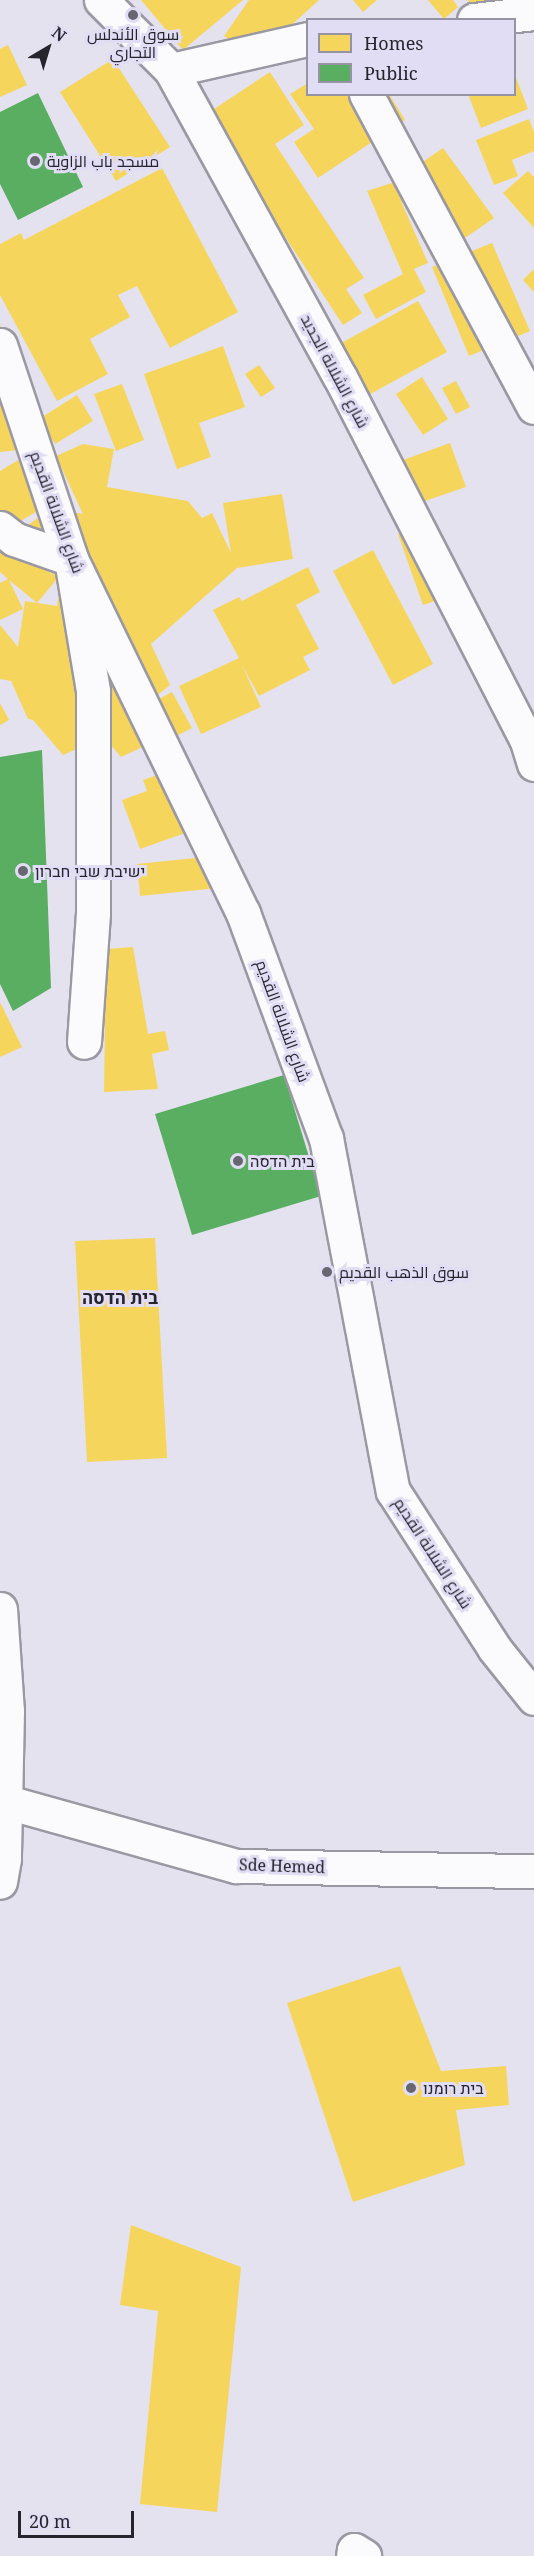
<!DOCTYPE html>
<meta charset="utf-8">
<style>
body{margin:0}
#map{position:relative;width:534px;height:2556px;overflow:hidden;background:#e4e2ef;font-family:"Noto Serif",Cairo,Heebo,serif}
div>[style]{position:absolute}
[style*='--x']{left:calc(var(--x)*1px);top:calc(var(--y)*1px);width:calc(var(--w)*1px);rotate:calc(var(--a)*1deg)}
.homes>*{inset:0;background:#f6d55c}
.public>*{inset:0;background:#5aae61}
.roads{filter:drop-shadow(2px 0 #9a99a3) drop-shadow(-2px 0 #9a99a3) drop-shadow(0 2px #9a99a3) drop-shadow(0 -2px #9a99a3)}
.minor>*{height:33px;margin:-16.5px;padding:0 16.5px;transform-origin:16.5px;border-radius:16.5px;background:#fbfbfd}
.dots>*{width:16px;height:16px;translate:-50% -50%;box-sizing:border-box;border:3px solid #e1ddf4;border-radius:50%}
span{translate:-50% -50%;white-space:nowrap;text-align:center;line-height:1.15;-webkit-text-stroke:6px #e1ddf4;paint-order:stroke}
.poi-label{font-size:16px;color:#26242d}
.left{translate:0 -50%;text-align:left}
.street-label{font-size:16px;color:#26242d}
.neighbourhood-label{font-size:18px;color:#26242d;font-weight:700}
.legend{position:absolute;left:306px;top:18px;width:210px;height:78px;box-sizing:border-box;background:#e1ddf4;border:2px solid #9693a4;margin:0;padding:8px 10px;list-style:none;font-size:18px;color:#26242d}
.legend li{display:flex;align-items:center;gap:12px;height:30px}
.legend b{width:30px;border:2px solid #9693a4}
.north{position:absolute;left:18px;top:18px;width:60px;height:60px;-webkit-text-stroke:4px #e1ddf4;paint-order:stroke;rotate:38deg;font-size:16px;font-weight:700;line-height:24px;text-align:center;color:#26242d}
.north::after{content:'';display:block;margin:auto;width:21px;height:27px;background:#26242d;clip-path:polygon(50% 0,100% 100%,50% 72%,0 100%)}
.scale{position:absolute;left:18px;top:2511px;width:116px;height:27px;box-sizing:border-box;border:3px solid #26242d;border-top:0;padding-left:8px;font-size:18px;line-height:21px;white-space:nowrap;color:#26242d;-webkit-text-stroke:4px #e1ddf4;paint-order:stroke}
</style>
<div id="map">
<div class="homes">
<div style="clip-path:polygon(141px 0,243px 0,183px 50px)"></div>
<div style="clip-path:polygon(249px 0,319px 0,255px 58px,224px 36px)"></div>
<div style="clip-path:polygon(353px 0,377px 0,363px 12px)"></div>
<div style="clip-path:polygon(428px 0,453px 0,458px 7px,444px 19px)"></div>
<div style="clip-path:polygon(468px 0,496px 0,497px 2px,473px 12px)"></div>
<div style="clip-path:polygon(8px 45px,27px 85px,0 97px,0 49px)"></div>
<div style="clip-path:polygon(113px 59px,170px 147px,116px 181px,60px 92px)"></div>
<div style="clip-path:polygon(270px 72px,304px 125px,275px 144px,364px 278px,346px 289px,362px 313px,343px 325px,205px 115px)"></div>
<div style="clip-path:polygon(515px 75px,528px 109px,481px 128px,468px 94px,514px 94px)"></div>
<div style="clip-path:polygon(308px 83px,308px 94px,389px 94px,405px 120px,318px 178px,294px 142px,314px 129px,290px 94px)"></div>
<div style="clip-path:polygon(529px 119px,534px 132px,534px 151px,512px 160px,518px 176px,494px 185px,476px 140px)"></div>
<div style="clip-path:polygon(443px 148px,494px 218px,440px 255px,400px 199px,428px 263px,414px 269px,426px 292px,376px 319px,363px 295px,403px 274px,367px 191px,392px 183px)"></div>
<div style="clip-path:polygon(162px 168px,238px 312px,170px 348px,137px 286px,118px 295px,130px 317px,90px 339px,108px 374px,57px 401px,0 295px,0 244px,21px 233px,24px 240px)"></div>
<div style="clip-path:polygon(528px 171px,534px 177px,534px 228px,503px 193px)"></div>
<div style="clip-path:polygon(492px 243px,530px 331px,469px 356px,432px 267px)"></div>
<div style="clip-path:polygon(534px 269px,534px 292px,523px 280px)"></div>
<div style="clip-path:polygon(418px 301px,447px 352px,363px 398px,334px 347px)"></div>
<div style="clip-path:polygon(0 322px,18px 450px,0 452px)"></div>
<div style="clip-path:polygon(223px 346px,245px 407px,199px 423px,211px 457px,177px 469px,144px 374px)"></div>
<div style="clip-path:polygon(259px 365px,275px 388px,261px 397px,245px 374px)"></div>
<div style="clip-path:polygon(422px 377px,448px 419px,423px 435px,396px 394px)"></div>
<div style="clip-path:polygon(456px 381px,470px 407px,456px 414px,442px 388px)"></div>
<div style="clip-path:polygon(122px 384px,144px 440px,116px 451px,94px 394px)"></div>
<div style="clip-path:polygon(77px 395px,93px 421px,55px 444px,39px 419px)"></div>
<div style="clip-path:polygon(450px 443px,466px 487px,419px 503px,403px 460px)"></div>
<div style="clip-path:polygon(evenodd,83px 444px,114px 449px,107px 487px,188px 501px,202px 518px,212px 513px,231px 553px,223px 503px,282px 494px,293px 559px,237px 568px,151px 644px,170px 685px,142px 708px,172px 692px,192px 728px,159px 745px,153px 742px,121px 757px,104px 737px,63px 755px,33px 720px,28px 719px,11px 681px,0 679px,0 625px,18px 647px,25px 601px,37px 603px,9px 580px,23px 609px,0 620px,0 583px,8px 579px,0 572px,0 471px,35px 450px,63px 496px,2px 532px,54px 576px,23px 538px,11px 537px,52px 508px,83px 514px,56px 456px,83px 444px,57px 579px,61px 584px,57px 606px,37px 603px,57px 579px)"></div>
<div style="clip-path:polygon(436px 521px,461px 592px,423px 605px,398px 534px)"></div>
<div style="clip-path:polygon(373px 550px,433px 664px,393px 685px,333px 571px)"></div>
<div style="clip-path:polygon(308px 567px,320px 592px,296px 605px,319px 649px,303px 657px,310px 670px,259px 696px,242px 665px,261px 707px,201px 734px,179px 686px,239px 658px,213px 610px,239px 597px,242px 601px)"></div>
<div style="clip-path:polygon(0 703px,9px 720px,0 725px)"></div>
<div style="clip-path:polygon(166px 772px,188px 832px,140px 849px,122px 800px,147px 791px,143px 780px)"></div>
<div style="clip-path:polygon(215px 856px,218px 888px,140px 896px,137px 864px)"></div>
<div style="clip-path:polygon(133px 947px,148px 1034px,165px 1031px,169px 1050px,152px 1054px,158px 1089px,104px 1092px,106px 949px)"></div>
<div style="clip-path:polygon(0 1002px,22px 1047px,0 1057px)"></div>
<div style="clip-path:polygon(155px 1238px,167px 1458px,87px 1462px,75px 1241px)"></div>
<div style="clip-path:polygon(400px 1966px,441px 2071px,506px 2066px,509px 2105px,456px 2110px,465px 2165px,353px 2202px,287px 2003px)"></div>
<div style="clip-path:polygon(131px 2225px,241px 2267px,217px 2512px,140px 2504px,158px 2311px,120px 2305px)"></div>
</div>
<div class="public">
<div style="clip-path:polygon(38px 93px,83px 187px,18px 220px,0 184px,0 112px)"></div>
<div style="clip-path:polygon(42px 750px,51px 988px,13px 1011px,0 984px,0 757px)"></div>
<div style="clip-path:polygon(284px 1075px,321px 1196px,192px 1235px,155px 1114px)"></div>
</div>
<div class="roads">
<div class="minor">
<div style="--x:101;--y:0;--w:99;--a:45"></div>
<div style="--x:171;--y:70;--w:350;--a:61.2"></div>
<div style="--x:340;--y:377;--w:409;--a:62.8"></div>
<div style="--x:527;--y:741;--w:24;--a:73"></div>
<div style="--x:474;--y:20;--w:60;--a:-6.7"></div>
<div style="--x:171;--y:70;--w:140;--a:-12.8"></div>
<div style="--x:366;--y:94;--w:355;--a:61.8"></div>
<div style="--x:0;--y:345;--w:225;--a:71.6"></div>
<div style="--x:71;--y:559;--w:394;--a:64.1"></div>
<div style="--x:243;--y:913;--w:240;--a:69.8"></div>
<div style="--x:326;--y:1138;--w:359;--a:79.3"></div>
<div style="--x:393;--y:1491;--w:187;--a:57.2"></div>
<div style="--x:494;--y:1648;--w:64;--a:51.3"></div>
<div style="--x:0;--y:528;--w:18;--a:38"></div>
<div style="--x:14;--y:539;--w:60;--a:19.3"></div>
<div style="--x:71;--y:559;--w:134;--a:80.5"></div>
<div style="--x:93;--y:691;--w:222;--a:90"></div>
<div style="--x:93;--y:913;--w:129;--a:94"></div>
<div style="--x:0;--y:1609;--w:102;--a:86.1"></div>
<div style="--x:7;--y:1711;--w:148;--a:91.2"></div>
<div style="--x:4;--y:1859;--w:23;--a:100"></div>
<div style="--x:3;--y:1801;--w:242;--a:15.6"></div>
<div style="--x:236;--y:1866;--w:298;--a:1"></div>
<div style="--x:353;--y:2556;--w:6;--a:-81"></div>
<div style="--x:354;--y:2550;--w:12;--a:31"></div>
</div>
</div>
<div class="dots">
<div style="left:133px;top:15px;background:#686671"></div>
<div style="left:35px;top:161px;background:#686671"></div>
<div style="left:23px;top:871px;background:#686671"></div>
<div style="left:238px;top:1161px;background:#686671"></div>
<div style="left:327px;top:1272px;background:#686671"></div>
<div style="left:411px;top:2088px;background:#686671"></div>
</div>
<div class="poi-label">
<span style="left:133px;top:43px">سوق الأندلس<br>التجاري</span>
<span class="left" style="left:47px;top:161px">مسجد باب الزاوية</span>
<span class="left" style="left:35px;top:871px">ישיבת שבי חברון</span>
<span class="left" style="left:250px;top:1161px">בית הדסה</span>
<span class="left" style="left:339px;top:1272px">سوق الذهب القديم</span>
<span class="left" style="left:423px;top:2088px">בית רומנו</span>
</div>
<div class="street-label">
<span style="left:335px;top:371px;rotate:62deg">شارع الشلالة الجديد</span>
<span style="left:57px;top:512px;rotate:70deg">شارع الشلالة القديم</span>
<span style="left:283px;top:1021px;rotate:70deg">شارع الشلالة القديم</span>
<span style="left:433px;top:1553px;rotate:57deg">شارع الشلالة القديم</span>
<span style="left:282px;top:1866px;rotate:2deg">Sde Hemed</span>
</div>
<div class="neighbourhood-label">
<span style="left:120px;top:1297px">בית הדסה</span>
</div>
<ul class="legend">
<li><b style="height:16px;background:#f6d55c"></b>Homes</li>
<li><b style="height:16px;background:#5aae61"></b>Public</li>
</ul>
<div class="north">N</div>
<div class="scale">20 m</div>
</div>
